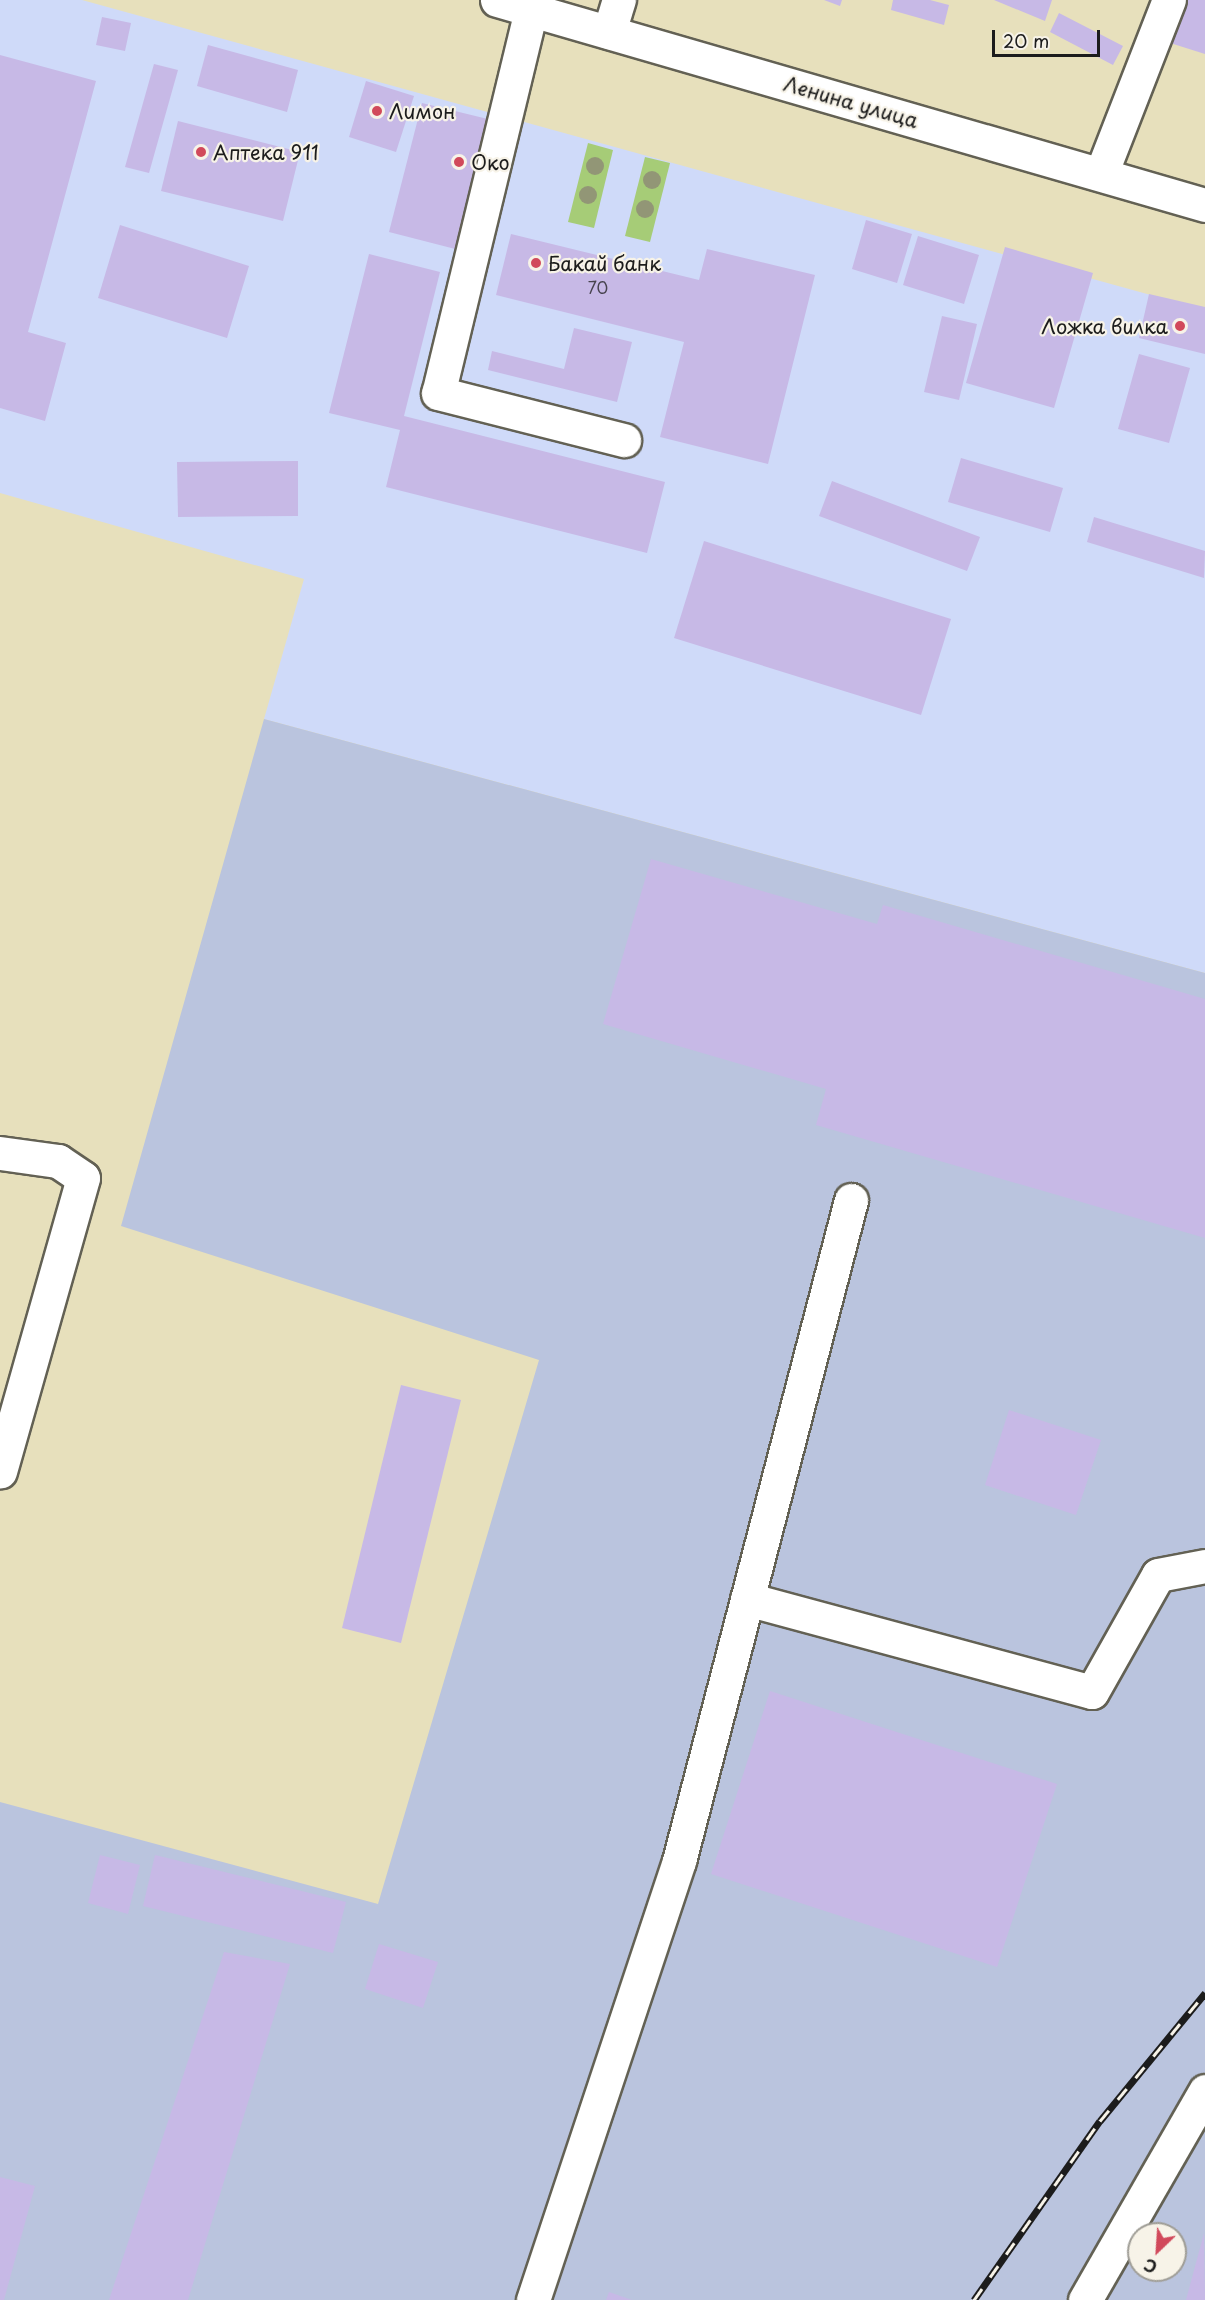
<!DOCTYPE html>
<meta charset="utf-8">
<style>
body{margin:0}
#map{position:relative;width:1205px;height:2300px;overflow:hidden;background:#e7e0bc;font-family:"Playpen Sans",sans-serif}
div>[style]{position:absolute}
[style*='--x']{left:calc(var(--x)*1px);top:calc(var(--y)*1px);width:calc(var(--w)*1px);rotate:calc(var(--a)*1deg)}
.built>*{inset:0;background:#cfdaf9}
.industrial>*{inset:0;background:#bac4de}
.green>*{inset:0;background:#a6cc77}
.building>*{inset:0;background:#c7b9e6}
.roads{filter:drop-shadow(2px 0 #636154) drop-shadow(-2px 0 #636154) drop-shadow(0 2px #636154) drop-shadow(0 -2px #636154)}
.minor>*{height:33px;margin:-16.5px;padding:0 16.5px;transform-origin:16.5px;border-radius:16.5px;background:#fff}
.major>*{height:33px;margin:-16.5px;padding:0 16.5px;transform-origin:16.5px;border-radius:16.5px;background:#fff}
.rail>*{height:7px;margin-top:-3.5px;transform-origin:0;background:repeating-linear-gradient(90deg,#f7f3e8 0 14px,#1c1c1c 0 28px);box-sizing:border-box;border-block:2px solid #1c1c1c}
.trees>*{width:18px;height:18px;margin:-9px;border-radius:50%;background:#929676}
.dots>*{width:16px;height:16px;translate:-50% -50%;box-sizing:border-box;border:3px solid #f7f3e8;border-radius:50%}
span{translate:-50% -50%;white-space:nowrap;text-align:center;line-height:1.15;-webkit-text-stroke:4.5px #f7f3e8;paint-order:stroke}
.number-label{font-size:16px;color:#47434e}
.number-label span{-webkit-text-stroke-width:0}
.street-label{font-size:20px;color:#1c1c1c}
.poi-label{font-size:20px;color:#1c1c1c}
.left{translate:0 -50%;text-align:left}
.right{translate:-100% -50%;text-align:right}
.north{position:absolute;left:1127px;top:2222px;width:60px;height:60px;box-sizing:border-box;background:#f7f3e8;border:2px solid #9f9d96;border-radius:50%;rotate:205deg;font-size:16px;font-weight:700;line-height:24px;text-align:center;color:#1c1c1c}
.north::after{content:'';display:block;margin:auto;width:21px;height:27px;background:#d1495b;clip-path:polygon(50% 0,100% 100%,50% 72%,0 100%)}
.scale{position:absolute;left:992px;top:30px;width:108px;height:27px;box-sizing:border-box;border:3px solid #1c1c1c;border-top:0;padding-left:8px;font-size:18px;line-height:21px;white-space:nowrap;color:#1c1c1c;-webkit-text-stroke:4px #f7f3e8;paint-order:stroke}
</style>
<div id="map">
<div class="built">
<div style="clip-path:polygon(0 0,82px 0,1205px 310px,1205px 973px,264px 719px,304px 579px,0 493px)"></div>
</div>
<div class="industrial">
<div style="clip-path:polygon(evenodd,264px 719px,1205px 973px,1205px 2300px,0 2300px,0 1802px,378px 1904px,539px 1360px,121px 1226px,264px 719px,1139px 2234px,1175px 2234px,1175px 2270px,1139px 2270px,1139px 2234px)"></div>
</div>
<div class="green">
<div style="clip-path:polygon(588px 143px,613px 150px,594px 228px,568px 222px)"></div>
<div style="clip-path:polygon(645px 157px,670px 163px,650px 242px,625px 236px)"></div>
</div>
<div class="building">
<div style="clip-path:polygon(824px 0,842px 0,840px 6px)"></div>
<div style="clip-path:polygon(893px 0,930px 0,949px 5px,944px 25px,891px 10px)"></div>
<div style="clip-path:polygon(994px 0,1052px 0,1045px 21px)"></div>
<div style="clip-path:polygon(1181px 0,1205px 0,1205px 54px,1167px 42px)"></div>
<div style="clip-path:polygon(1059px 13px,1123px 46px,1113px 65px,1050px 32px)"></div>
<div style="clip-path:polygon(102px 17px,131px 23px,125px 51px,96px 45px)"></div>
<div style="clip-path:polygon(208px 45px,298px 70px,287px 112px,197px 86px)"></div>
<div style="clip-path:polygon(0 55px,96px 81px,28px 332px,66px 343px,45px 421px,0 408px)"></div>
<div style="clip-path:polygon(154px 64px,178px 70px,149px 173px,125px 167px)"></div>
<div style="clip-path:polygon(366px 81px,414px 96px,396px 152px,349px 137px)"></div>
<div style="clip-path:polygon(422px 103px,496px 121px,463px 251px,389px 232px)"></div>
<div style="clip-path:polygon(178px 121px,300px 152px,283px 221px,161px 191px)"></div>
<div style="clip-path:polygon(866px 220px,912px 234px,897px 283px,852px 269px)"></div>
<div style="clip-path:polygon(120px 225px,249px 266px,227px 338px,98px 298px)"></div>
<div style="clip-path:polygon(511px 234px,699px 280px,707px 249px,815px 275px,768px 464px,660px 437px,684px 342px,496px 295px)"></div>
<div style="clip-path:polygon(918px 236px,979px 255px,964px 304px,903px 285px)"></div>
<div style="clip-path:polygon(1005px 247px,1093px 273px,1054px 408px,966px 383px)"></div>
<div style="clip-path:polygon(369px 254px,440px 272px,404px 416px,665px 482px,647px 553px,386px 487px,400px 430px,329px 413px)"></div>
<div style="clip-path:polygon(1149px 294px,1205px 307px,1205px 354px,1139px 338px)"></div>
<div style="clip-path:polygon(942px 316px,977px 324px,959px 400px,924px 392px)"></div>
<div style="clip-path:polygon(574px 328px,632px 342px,617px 402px,488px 370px,492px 351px,564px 369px)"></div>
<div style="clip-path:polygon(1139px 354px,1190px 368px,1169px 443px,1118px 429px)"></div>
<div style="clip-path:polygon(961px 458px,1063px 488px,1050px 532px,948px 502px)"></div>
<div style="clip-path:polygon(298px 461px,298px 516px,178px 517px,177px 462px)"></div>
<div style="clip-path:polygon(832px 481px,980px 537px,967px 571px,819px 516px)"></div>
<div style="clip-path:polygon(1094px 517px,1205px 551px,1204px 578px,1087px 542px)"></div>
<div style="clip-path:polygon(704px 541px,951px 619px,921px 715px,674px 638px)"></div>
<div style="clip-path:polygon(651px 859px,877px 924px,883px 905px,1205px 999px,1205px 1238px,816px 1125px,826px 1089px,603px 1024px)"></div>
<div style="clip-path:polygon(401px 1385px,461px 1400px,401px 1643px,342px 1628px)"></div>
<div style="clip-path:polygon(1009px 1410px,1101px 1440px,1076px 1515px,985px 1485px)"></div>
<div style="clip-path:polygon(770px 1691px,1057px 1784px,997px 1967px,711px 1874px)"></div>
<div style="clip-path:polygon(100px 1855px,140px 1865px,128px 1914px,88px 1903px)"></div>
<div style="clip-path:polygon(155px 1855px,346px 1902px,333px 1953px,143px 1906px)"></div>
<div style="clip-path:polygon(379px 1944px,438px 1962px,423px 2008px,365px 1989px)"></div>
<div style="clip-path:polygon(224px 1952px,290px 1964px,188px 2300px,109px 2300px)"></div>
<div style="clip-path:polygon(0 2177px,35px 2186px,4px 2300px,0 2300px)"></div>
<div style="clip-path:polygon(1204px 2233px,1205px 2300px,1186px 2300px)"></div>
<div style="clip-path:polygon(609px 2292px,632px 2300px,606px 2300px)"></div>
</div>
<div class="roads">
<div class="minor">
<div style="--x:531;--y:10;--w:394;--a:103.6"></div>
<div style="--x:438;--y:393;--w:192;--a:14.2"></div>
<div style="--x:609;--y:32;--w:34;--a:-73"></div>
<div style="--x:1101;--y:174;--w:187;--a:-68.7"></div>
<div style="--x:0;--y:1153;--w:59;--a:7.9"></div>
<div style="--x:58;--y:1161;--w:30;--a:34"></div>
<div style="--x:83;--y:1178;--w:305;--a:105.8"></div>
<div style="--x:747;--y:1599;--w:357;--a:15.1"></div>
<div style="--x:1092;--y:1692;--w:134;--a:-60.6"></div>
<div style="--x:1158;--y:1575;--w:48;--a:-10.8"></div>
<div style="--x:533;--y:2300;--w:463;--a:-71.6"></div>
<div style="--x:679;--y:1861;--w:683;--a:-75.41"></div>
<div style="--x:1085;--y:2300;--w:241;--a:-60.1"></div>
</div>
<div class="major">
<div style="--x:497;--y:0;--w:737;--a:16.15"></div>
</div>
</div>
<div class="rail">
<div style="--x:974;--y:2300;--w:219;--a:-54.9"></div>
<div style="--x:1100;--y:2121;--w:166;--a:-50.6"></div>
</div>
<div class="trees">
<div style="left:595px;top:166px"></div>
<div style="left:652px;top:180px"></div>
<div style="left:588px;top:195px"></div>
<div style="left:645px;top:209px"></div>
</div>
<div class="dots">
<div style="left:377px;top:111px;background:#d1495b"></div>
<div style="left:201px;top:152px;background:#d1495b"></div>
<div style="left:459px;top:162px;background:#d1495b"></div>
<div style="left:536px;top:263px;background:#d1495b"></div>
<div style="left:1180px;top:326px;background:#d1495b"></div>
</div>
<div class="number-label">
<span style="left:598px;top:287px">70</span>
</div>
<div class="street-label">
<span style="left:851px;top:102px;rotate:16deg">Ленина улица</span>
</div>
<div class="poi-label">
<span class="left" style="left:389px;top:111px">Лимон</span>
<span class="left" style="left:213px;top:152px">Аптека 911</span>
<span class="left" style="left:471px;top:162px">Око</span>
<span class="left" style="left:548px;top:263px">Бакай банк</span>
<span class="right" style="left:1168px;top:326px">Ложка вилка</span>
</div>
<div class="north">С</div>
<div class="scale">20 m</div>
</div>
